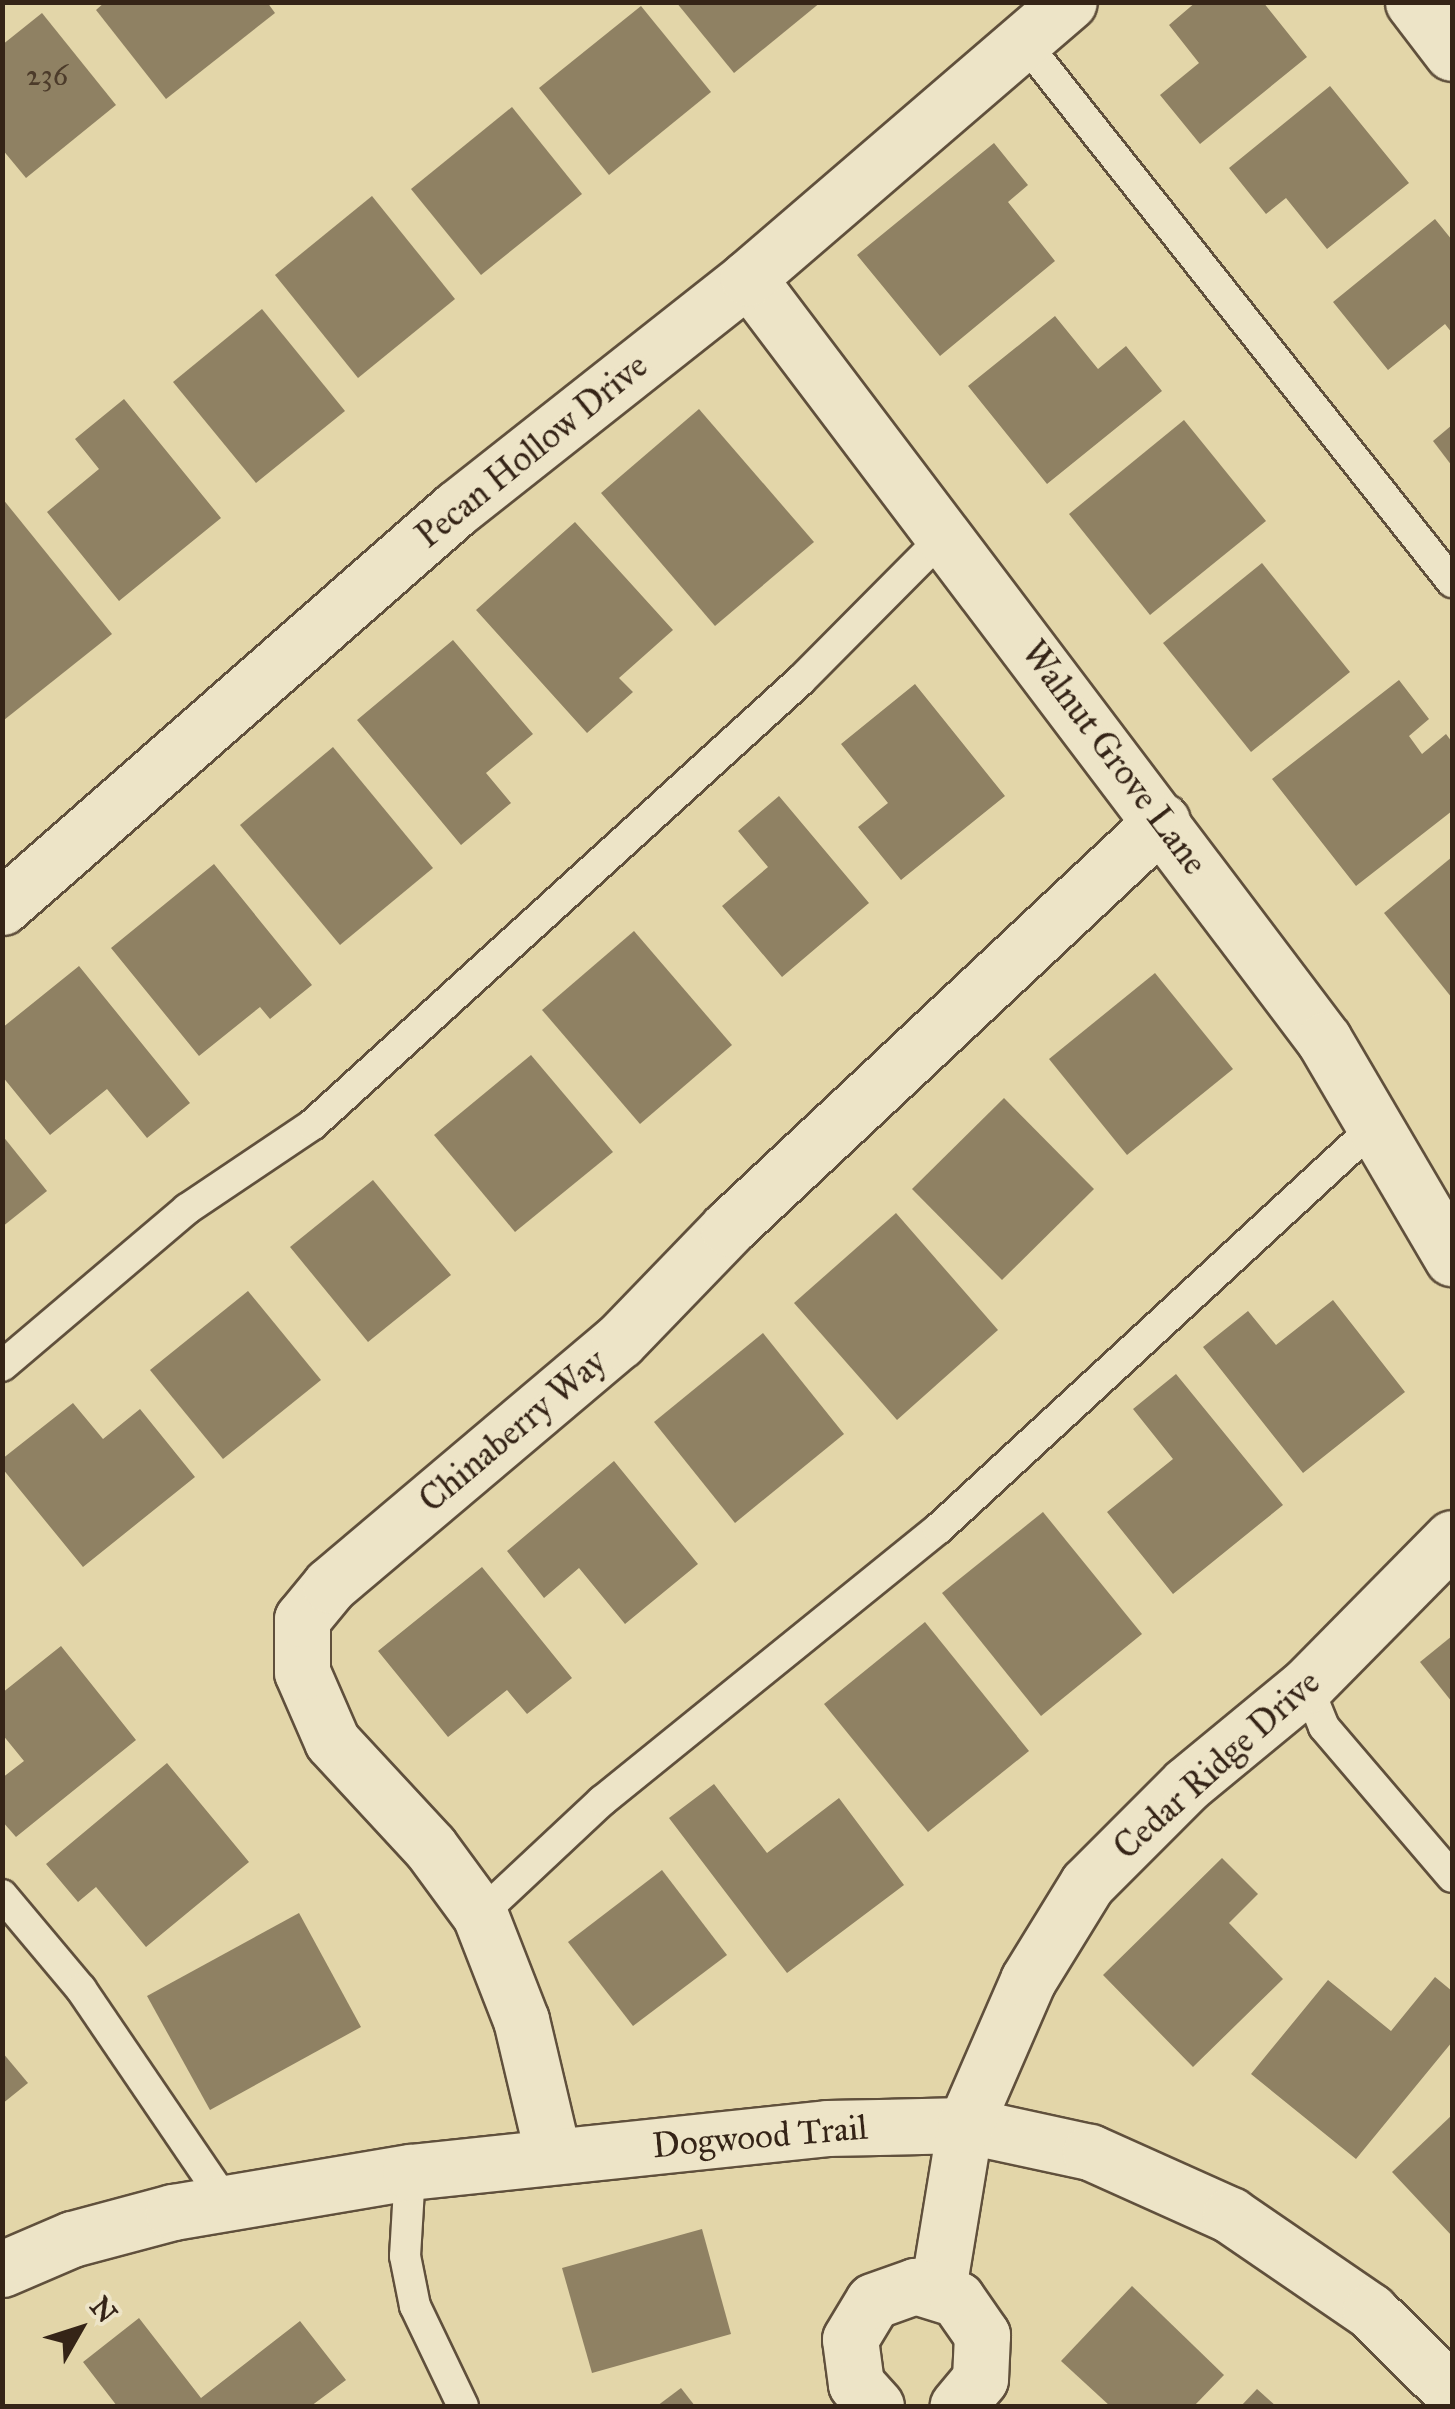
<!DOCTYPE html>
<style>
body{margin:0}
#map{position:relative;width:1455px;height:2409px;overflow:hidden;background:#e3d6a9;font-family:"IM FELL Great Primer",serif}
div>[style]{position:absolute}
[style*='--x']{left:calc(var(--x)*1px);top:calc(var(--y)*1px);width:calc(var(--w)*1px);rotate:calc(var(--a)*1deg)}
.building>*{inset:0;background:#8f8163}
.roads{filter:drop-shadow(2px 0 #60503c) drop-shadow(-2px 0 #60503c) drop-shadow(0 2px #60503c) drop-shadow(0 -2px #60503c)}
.lane>*{height:30px;margin:-15px;padding:0 15px;transform-origin:15px;border-radius:15px;background:#ede4c7}
.street>*{height:55px;margin:-27.5px;padding:0 27.5px;transform-origin:27.5px;border-radius:27.5px;background:#ede4c7}
span{translate:-50% -50%;white-space:nowrap;text-align:center;line-height:1.15;-webkit-text-stroke:9px #ede4c7;paint-order:stroke}
.number-label{font-size:30px;color:#4c3b2a}
.number-label span{-webkit-text-stroke-width:0}
.street-label{font-size:35px;color:#352417}
.frame{position:absolute;inset:0;border:5px solid #352417;pointer-events:none}
.north{position:absolute;left:30px;top:2279px;width:100px;height:100px;-webkit-text-stroke:8px #ede4c7;paint-order:stroke;rotate:51deg;font-size:28px;font-weight:700;line-height:40px;text-align:center;color:#352417}
.north::after{content:'';display:block;margin:auto;width:35px;height:45px;background:#352417;clip-path:polygon(50% 0,100% 100%,50% 72%,0 100%)}
</style>
<div id="map">
<div class="building">
<div style="clip-path:polygon(105px 2px,267px 2px,275px 13px,166px 99px,96px 10px)"></div>
<div style="clip-path:polygon(676px 2px,821px 2px,734px 73px)"></div>
<div style="clip-path:polygon(1196px 2px,1263px 2px,1307px 57px,1200px 144px,1160px 95px,1199px 63px,1169px 25px)"></div>
<div style="clip-path:polygon(641px 6px,711px 92px,609px 175px,539px 88px)"></div>
<div style="clip-path:polygon(42px 13px,116px 105px,26px 178px,2px 149px,2px 45px)"></div>
<div style="clip-path:polygon(1330px 86px,1409px 183px,1327px 249px,1286px 198px,1266px 214px,1229px 168px)"></div>
<div style="clip-path:polygon(512px 107px,582px 194px,481px 275px,411px 189px)"></div>
<div style="clip-path:polygon(994px 143px,1028px 185px,1008px 202px,1055px 261px,940px 356px,857px 255px)"></div>
<div style="clip-path:polygon(372px 196px,455px 299px,358px 378px,275px 275px)"></div>
<div style="clip-path:polygon(1435px 219px,1452px 240px,1452px 333px,1445px 324px,1388px 370px,1333px 302px)"></div>
<div style="clip-path:polygon(262px 309px,345px 411px,256px 483px,173px 382px)"></div>
<div style="clip-path:polygon(1055px 316px,1098px 369px,1126px 346px,1162px 391px,1047px 484px,968px 386px)"></div>
<div style="clip-path:polygon(124px 399px,221px 518px,119px 601px,47px 512px,99px 469px,75px 439px)"></div>
<div style="clip-path:polygon(699px 409px,814px 542px,715px 626px,601px 493px)"></div>
<div style="clip-path:polygon(1184px 420px,1266px 521px,1150px 615px,1069px 514px)"></div>
<div style="clip-path:polygon(1452px 425px,1452px 466px,1433px 441px)"></div>
<div style="clip-path:polygon(2px 498px,112px 634px,4px 720px,2px 718px)"></div>
<div style="clip-path:polygon(575px 522px,673px 630px,619px 678px,633px 692px,587px 733px,476px 610px)"></div>
<div style="clip-path:polygon(1262px 563px,1350px 672px,1251px 752px,1163px 643px)"></div>
<div style="clip-path:polygon(453px 640px,533px 734px,486px 773px,511px 803px,461px 845px,357px 720px)"></div>
<div style="clip-path:polygon(1399px 680px,1429px 719px,1409px 736px,1422px 754px,1446px 734px,1452px 742px,1452px 811px,1356px 886px,1272px 779px)"></div>
<div style="clip-path:polygon(915px 684px,1005px 796px,901px 880px,858px 827px,888px 803px,841px 744px)"></div>
<div style="clip-path:polygon(333px 747px,433px 868px,340px 945px,240px 825px)"></div>
<div style="clip-path:polygon(779px 796px,869px 903px,782px 977px,722px 906px,768px 867px,738px 831px)"></div>
<div style="clip-path:polygon(1452px 857px,1452px 998px,1384px 913px)"></div>
<div style="clip-path:polygon(214px 864px,312px 985px,270px 1019px,260px 1007px,199px 1056px,111px 948px)"></div>
<div style="clip-path:polygon(634px 931px,732px 1045px,640px 1124px,542px 1010px)"></div>
<div style="clip-path:polygon(79px 966px,190px 1103px,147px 1138px,107px 1089px,50px 1135px,2px 1076px,2px 1028px)"></div>
<div style="clip-path:polygon(1155px 973px,1233px 1069px,1127px 1155px,1049px 1059px)"></div>
<div style="clip-path:polygon(531px 1055px,613px 1152px,515px 1232px,434px 1135px)"></div>
<div style="clip-path:polygon(1004px 1098px,1094px 1189px,1002px 1280px,912px 1189px)"></div>
<div style="clip-path:polygon(2px 1135px,47px 1191px,2px 1227px)"></div>
<div style="clip-path:polygon(373px 1180px,451px 1275px,368px 1342px,290px 1247px)"></div>
<div style="clip-path:polygon(896px 1213px,998px 1330px,897px 1420px,794px 1303px)"></div>
<div style="clip-path:polygon(248px 1291px,321px 1380px,223px 1459px,150px 1370px)"></div>
<div style="clip-path:polygon(1333px 1300px,1405px 1392px,1303px 1473px,1203px 1347px,1248px 1311px,1276px 1345px)"></div>
<div style="clip-path:polygon(763px 1333px,844px 1434px,735px 1523px,654px 1422px)"></div>
<div style="clip-path:polygon(1176px 1374px,1283px 1505px,1173px 1594px,1107px 1512px,1173px 1459px,1133px 1409px)"></div>
<div style="clip-path:polygon(73px 1403px,103px 1439px,140px 1409px,195px 1477px,83px 1567px,2px 1468px,2px 1459px)"></div>
<div style="clip-path:polygon(614px 1461px,698px 1564px,625px 1624px,579px 1568px,544px 1598px,507px 1551px)"></div>
<div style="clip-path:polygon(1043px 1512px,1142px 1634px,1041px 1716px,942px 1593px)"></div>
<div style="clip-path:polygon(482px 1567px,572px 1678px,527px 1714px,507px 1690px,448px 1737px,378px 1651px)"></div>
<div style="clip-path:polygon(925px 1622px,1029px 1751px,928px 1832px,824px 1704px)"></div>
<div style="clip-path:polygon(1452px 1636px,1452px 1702px,1420px 1662px)"></div>
<div style="clip-path:polygon(61px 1646px,136px 1740px,16px 1837px,2px 1821px,2px 1778px,24px 1761px,2px 1734px,2px 1693px)"></div>
<div style="clip-path:polygon(167px 1763px,249px 1862px,146px 1947px,96px 1887px,78px 1902px,46px 1864px)"></div>
<div style="clip-path:polygon(714px 1784px,767px 1853px,839px 1798px,904px 1885px,787px 1973px,669px 1818px)"></div>
<div style="clip-path:polygon(1222px 1858px,1258px 1894px,1229px 1923px,1283px 1979px,1193px 2067px,1103px 1975px)"></div>
<div style="clip-path:polygon(662px 1870px,727px 1955px,633px 2026px,568px 1942px)"></div>
<div style="clip-path:polygon(299px 1913px,361px 2027px,210px 2110px,147px 1996px)"></div>
<div style="clip-path:polygon(1435px 1977px,1452px 1991px,1452px 2042px,1356px 2159px,1251px 2074px,1328px 1980px,1391px 2031px)"></div>
<div style="clip-path:polygon(2px 2052px,28px 2083px,2px 2104px)"></div>
<div style="clip-path:polygon(1452px 2115px,1452px 2236px,1392px 2172px)"></div>
<div style="clip-path:polygon(702px 2229px,731px 2334px,592px 2373px,562px 2268px)"></div>
<div style="clip-path:polygon(1132px 2286px,1224px 2375px,1194px 2406px,1110px 2406px,1061px 2361px)"></div>
<div style="clip-path:polygon(139px 2318px,201px 2398px,300px 2321px,346px 2380px,311px 2406px,117px 2406px,83px 2362px)"></div>
<div style="clip-path:polygon(681px 2388px,695px 2406px,657px 2406px)"></div>
<div style="clip-path:polygon(1257px 2389px,1276px 2406px,1241px 2406px)"></div>
</div>
<div class="roads">
<div class="lane">
<div style="--x:1025;--y:43;--w:688;--a:51.61"></div>
<div style="--x:2;--y:1366;--w:243;--a:-40.3"></div>
<div style="--x:187;--y:1209;--w:151;--a:-33.9"></div>
<div style="--x:312;--y:1125;--w:661;--a:-42.3"></div>
<div style="--x:801;--y:680;--w:204;--a:-45.2"></div>
<div style="--x:1307;--y:1685;--w:45;--a:68"></div>
<div style="--x:1324;--y:1727;--w:197;--a:49.5"></div>
<div style="--x:2;--y:1895;--w:123;--a:50"></div>
<div style="--x:81;--y:1989;--w:258;--a:55.8"></div>
<div style="--x:480;--y:1915;--w:167;--a:-43.1"></div>
<div style="--x:602;--y:1801;--w:432;--a:-39"></div>
<div style="--x:938;--y:1529;--w:594;--a:-42.68"></div>
<div style="--x:410;--y:2172;--w:84;--a:93.4"></div>
<div style="--x:405;--y:2256;--w:51;--a:78.7"></div>
<div style="--x:415;--y:2306;--w:111;--a:64.4"></div>
</div>
<div class="street">
<div style="--x:1413;--y:2;--w:64;--a:52.6"></div>
<div style="--x:748;--y:278;--w:955;--a:52.91"></div>
<div style="--x:1324;--y:1040;--w:253;--a:59.6"></div>
<div style="--x:2;--y:907;--w:605;--a:-41.25"></div>
<div style="--x:457;--y:508;--w:371;--a:-38.3"></div>
<div style="--x:748;--y:278;--w:423;--a:-40.7"></div>
<div style="--x:553;--y:2155;--w:139;--a:-103.3"></div>
<div style="--x:521;--y:2020;--w:113;--a:-111.3"></div>
<div style="--x:480;--y:1915;--w:84;--a:-126.3"></div>
<div style="--x:430;--y:1847;--w:144;--a:-132.8"></div>
<div style="--x:332;--y:1741;--w:75;--a:-113.5"></div>
<div style="--x:302;--y:1672;--w:53;--a:-90"></div>
<div style="--x:302;--y:1619;--w:44;--a:-50.5"></div>
<div style="--x:330;--y:1585;--w:378;--a:-40.2"></div>
<div style="--x:619;--y:1341;--w:157;--a:-46"></div>
<div style="--x:728;--y:1228;--w:595;--a:-43.16"></div>
<div style="--x:2;--y:2269;--w:76;--a:-23.2"></div>
<div style="--x:72;--y:2239;--w:105;--a:-15"></div>
<div style="--x:173;--y:2212;--w:240;--a:-9.6"></div>
<div style="--x:410;--y:2172;--w:419;--a:-6"></div>
<div style="--x:827;--y:2128;--w:138;--a:-1.2"></div>
<div style="--x:965;--y:2125;--w:128;--a:12.2"></div>
<div style="--x:1090;--y:2152;--w:154;--a:24.2"></div>
<div style="--x:1230;--y:2215;--w:170;--a:34.4"></div>
<div style="--x:1370;--y:2311;--w:115;--a:44.6"></div>
<div style="--x:938;--y:2289;--w:166;--a:-80.7"></div>
<div style="--x:965;--y:2125;--w:158;--a:-66.5"></div>
<div style="--x:1028;--y:1980;--w:113;--a:-58.4"></div>
<div style="--x:1087;--y:1884;--w:141;--a:-45"></div>
<div style="--x:1187;--y:1784;--w:156;--a:-39.5"></div>
<div style="--x:1307;--y:1685;--w:206;--a:-45.4"></div>
<div style="--x:876;--y:2406;--w:30;--a:-132"></div>
<div style="--x:856;--y:2384;--w:45;--a:-97.6"></div>
<div style="--x:850;--y:2339;--w:44;--a:-58.8"></div>
<div style="--x:873;--y:2301;--w:45;--a:-19.7"></div>
<div style="--x:915;--y:2286;--w:44;--a:17.2"></div>
<div style="--x:957;--y:2299;--w:44;--a:55.2"></div>
<div style="--x:982;--y:2335;--w:44;--a:92.6"></div>
<div style="--x:980;--y:2379;--w:35;--a:130"></div>
</div>
</div>
<div class="number-label">
<span style="left:47px;top:75px">236</span>
</div>
<div class="street-label">
<span style="left:532px;top:451px;rotate:-39deg">Pecan Hollow Drive</span>
<span style="left:1114px;top:758px;rotate:53deg">Walnut Grove Lane</span>
<span style="left:513px;top:1431px;rotate:-40deg">Chinaberry Way</span>
<span style="left:1217px;top:1765px;rotate:-42deg">Cedar Ridge Drive</span>
<span style="left:760px;top:2137px;rotate:-5deg">Dogwood Trail</span>
</div>
<div class="frame"></div>
<div class="north">N</div>
</div>
